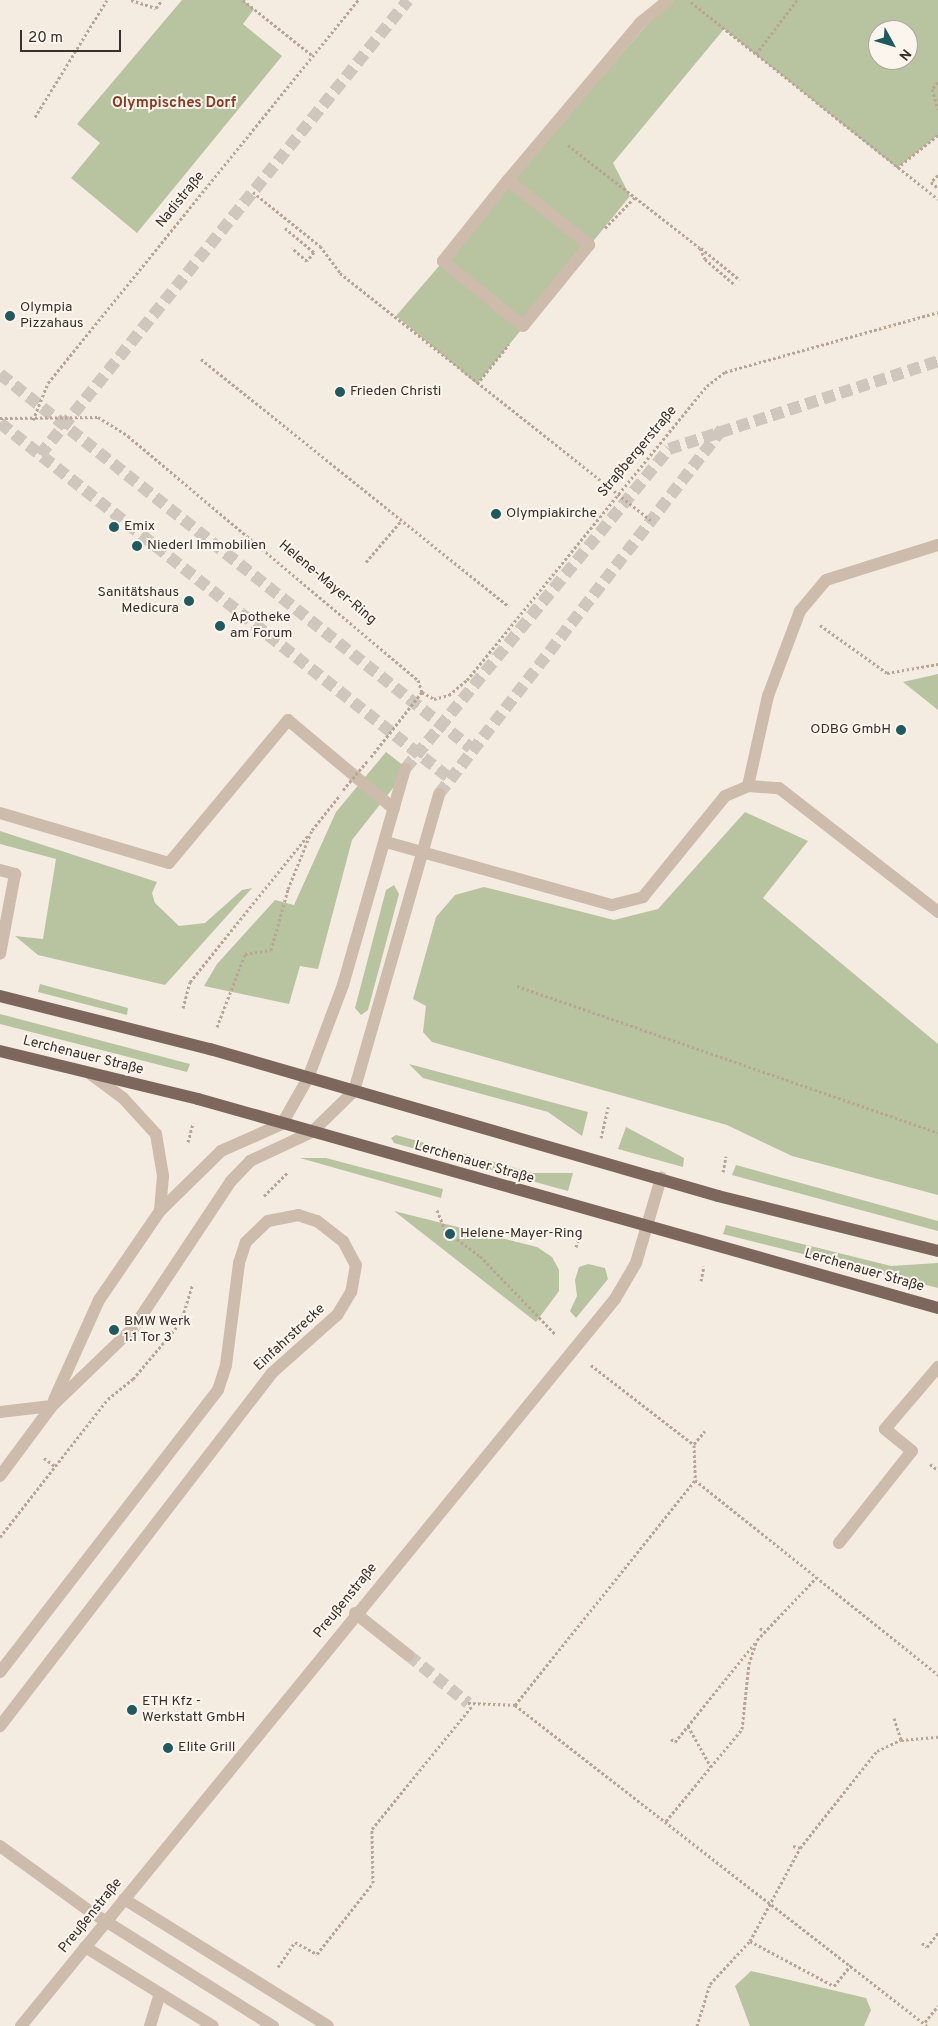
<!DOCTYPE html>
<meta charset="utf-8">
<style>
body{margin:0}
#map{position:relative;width:938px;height:2026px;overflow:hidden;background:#f4ebe1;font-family:Overpass,sans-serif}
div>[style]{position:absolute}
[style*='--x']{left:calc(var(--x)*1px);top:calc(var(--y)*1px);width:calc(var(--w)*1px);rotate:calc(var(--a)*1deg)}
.green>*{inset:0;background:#b8c4a0}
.minor-tunnel>*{height:12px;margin-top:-6px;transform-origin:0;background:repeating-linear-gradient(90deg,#cfc6bd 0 12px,transparent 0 18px)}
.path>*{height:3px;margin-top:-1.5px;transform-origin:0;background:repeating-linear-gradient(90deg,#b9a596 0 2.5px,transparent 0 5px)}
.minor>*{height:12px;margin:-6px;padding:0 6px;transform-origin:6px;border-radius:6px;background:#cdbbac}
.major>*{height:12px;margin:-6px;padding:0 6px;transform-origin:6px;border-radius:6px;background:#7d675c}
.path-bridge>*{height:3px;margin-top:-1.5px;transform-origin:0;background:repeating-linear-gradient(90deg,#b9a596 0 2.5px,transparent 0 5px)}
.minor-bridge>*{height:12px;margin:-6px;padding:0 6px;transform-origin:6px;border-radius:6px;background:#cdbbac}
.dots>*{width:14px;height:14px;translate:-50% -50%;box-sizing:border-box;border:2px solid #fbf5ee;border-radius:50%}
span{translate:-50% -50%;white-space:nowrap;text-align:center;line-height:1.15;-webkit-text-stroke:4px #fbf5ee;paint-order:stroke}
.street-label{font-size:14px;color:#3b302b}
.poi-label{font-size:14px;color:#3b302b}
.left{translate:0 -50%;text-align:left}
.right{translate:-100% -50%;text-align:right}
.neighbourhood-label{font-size:15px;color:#8c3b22;font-weight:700}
.north{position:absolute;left:868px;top:20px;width:50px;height:50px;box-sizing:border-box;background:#fbf5ee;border:1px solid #aea6a0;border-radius:50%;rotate:129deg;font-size:14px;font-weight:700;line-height:20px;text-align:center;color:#3b302b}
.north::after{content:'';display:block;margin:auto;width:18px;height:22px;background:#1f5a5e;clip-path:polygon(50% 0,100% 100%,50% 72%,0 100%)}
.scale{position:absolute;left:20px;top:30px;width:101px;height:22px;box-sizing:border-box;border:2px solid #3b302b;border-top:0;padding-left:6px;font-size:15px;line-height:18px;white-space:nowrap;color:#3b302b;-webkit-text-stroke:4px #fbf5ee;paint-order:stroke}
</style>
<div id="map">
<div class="green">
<div style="clip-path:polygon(182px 0,243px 0,254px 9px,243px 24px,282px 56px,137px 233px,71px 178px,100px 143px,77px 124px)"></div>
<div style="clip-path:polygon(evenodd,668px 0,938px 0,938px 135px,897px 168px,724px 29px,613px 163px,630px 196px,477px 384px,396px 316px,668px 0,878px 30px,908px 30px,908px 60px,878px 60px,878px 30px)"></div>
<div style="clip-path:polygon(938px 674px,938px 710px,903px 682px)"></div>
<div style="clip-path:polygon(386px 752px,408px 769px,352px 840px,318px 969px,300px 966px,289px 1004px,204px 986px,217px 964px,275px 900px,294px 905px,336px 812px)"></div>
<div style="clip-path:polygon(745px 812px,808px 841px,763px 898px,938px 1044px,938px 1195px,792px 1156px,727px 1125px,432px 1042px,423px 1032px,426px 1006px,413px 999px,436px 917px,455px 895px,484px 887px,614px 920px,658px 909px)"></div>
<div style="clip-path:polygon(0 831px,157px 882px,152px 893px,155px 903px,179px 926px,205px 923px,242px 890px,252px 888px,165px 985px,38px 955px,15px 936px,43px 939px,56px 859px,0 844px)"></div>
<div style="clip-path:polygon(394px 885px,399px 894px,368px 1010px,361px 1015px,355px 1008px,386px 890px)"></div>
<div style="clip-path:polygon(40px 984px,128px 1008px,127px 1015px,38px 992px)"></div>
<div style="clip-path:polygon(0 1014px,190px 1064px,187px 1072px,0 1024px)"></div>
<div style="clip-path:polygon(409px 1064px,588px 1112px,582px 1136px,548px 1112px,423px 1078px)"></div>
<div style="clip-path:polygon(626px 1127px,684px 1158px,683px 1167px,618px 1149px)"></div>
<div style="clip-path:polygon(396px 1135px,533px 1173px,573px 1173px,568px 1191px,394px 1143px,391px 1138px)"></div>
<div style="clip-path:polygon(300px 1158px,326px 1158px,443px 1189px,441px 1198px)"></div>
<div style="clip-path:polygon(736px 1165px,938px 1221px,938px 1231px,732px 1175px)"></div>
<div style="clip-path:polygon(394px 1211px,537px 1247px,552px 1257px,559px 1270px,559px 1291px,536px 1322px)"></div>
<div style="clip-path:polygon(726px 1225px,891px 1266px,938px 1263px,938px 1288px,723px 1234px)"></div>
<div style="clip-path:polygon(588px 1264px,605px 1268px,608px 1279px,576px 1318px,570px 1311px,577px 1296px,575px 1280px,579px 1267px)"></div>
<div style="clip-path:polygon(751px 1971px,866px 1998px,871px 2010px,864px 2026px,750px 2026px,735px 1986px)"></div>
</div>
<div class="minor-tunnel">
<div style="--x:0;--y:374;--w:601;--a:38.45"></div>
<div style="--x:0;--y:423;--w:571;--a:38.32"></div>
<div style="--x:40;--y:455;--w:585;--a:-51.03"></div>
<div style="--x:405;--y:769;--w:415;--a:-50.5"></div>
<div style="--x:669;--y:449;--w:283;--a:-18.1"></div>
<div style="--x:439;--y:794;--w:462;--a:-52.2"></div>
<div style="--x:408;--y:1655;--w:77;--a:38.7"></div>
</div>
<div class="path">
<div style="--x:131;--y:0;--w:26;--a:18"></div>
<div style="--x:156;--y:8;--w:10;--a:-53"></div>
<div style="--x:243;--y:0;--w:90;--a:38.7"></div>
<div style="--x:691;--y:2;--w:316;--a:38.6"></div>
<div style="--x:756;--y:54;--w:68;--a:-52.8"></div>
<div style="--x:938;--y:82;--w:9;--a:131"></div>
<div style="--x:932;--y:89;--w:21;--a:73"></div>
<div style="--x:35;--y:117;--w:137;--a:-58.4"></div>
<div style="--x:568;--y:145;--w:167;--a:38"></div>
<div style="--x:700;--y:248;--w:12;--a:66"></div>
<div style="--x:705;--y:259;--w:40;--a:41"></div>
<div style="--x:897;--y:168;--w:53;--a:-38.8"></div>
<div style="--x:938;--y:175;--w:10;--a:135"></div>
<div style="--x:931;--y:182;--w:9;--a:41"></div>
<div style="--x:253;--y:192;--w:86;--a:38.9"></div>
<div style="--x:320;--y:246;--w:34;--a:53"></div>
<div style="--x:340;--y:273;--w:397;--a:38.5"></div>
<div style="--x:285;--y:228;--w:38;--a:40"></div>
<div style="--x:314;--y:252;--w:11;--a:128"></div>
<div style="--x:307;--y:261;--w:20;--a:-139"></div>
<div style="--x:605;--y:228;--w:45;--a:-45.9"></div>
<div style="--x:701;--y:248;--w:50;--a:39.4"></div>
<div style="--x:201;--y:359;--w:395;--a:38.8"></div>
<div style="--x:477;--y:384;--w:51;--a:-51.3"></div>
<div style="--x:0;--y:418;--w:98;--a:-0.6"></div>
<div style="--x:98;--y:417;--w:36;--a:32"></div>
<div style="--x:128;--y:436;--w:379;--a:40.1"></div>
<div style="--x:418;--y:680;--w:13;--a:72"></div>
<div style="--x:422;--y:692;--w:84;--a:128.2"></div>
<div style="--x:33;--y:420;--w:40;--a:-68"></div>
<div style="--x:48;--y:383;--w:493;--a:-51"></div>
<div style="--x:366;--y:562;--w:54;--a:-49.5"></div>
<div style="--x:820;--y:625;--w:82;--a:35.6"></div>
<div style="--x:887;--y:673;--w:52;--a:-10"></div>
<div style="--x:422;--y:692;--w:14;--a:30"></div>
<div style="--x:434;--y:699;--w:16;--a:-15"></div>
<div style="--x:449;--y:695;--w:23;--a:-40"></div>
<div style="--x:467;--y:680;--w:380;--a:-50.8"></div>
<div style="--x:707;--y:386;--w:23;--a:-38"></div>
<div style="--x:725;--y:372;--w:221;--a:-15.7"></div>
<div style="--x:517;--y:986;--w:446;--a:19.2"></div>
<div style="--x:183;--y:1008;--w:27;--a:-75"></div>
<div style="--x:190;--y:982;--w:190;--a:-51.2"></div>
<div style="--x:217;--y:1027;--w:78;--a:-69"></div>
<div style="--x:245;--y:954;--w:26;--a:-9"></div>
<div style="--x:271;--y:950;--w:63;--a:-74.4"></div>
<div style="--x:288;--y:889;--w:64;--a:-67.9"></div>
<div style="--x:312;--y:830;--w:45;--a:-51.3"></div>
<div style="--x:601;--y:1138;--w:32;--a:-77"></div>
<div style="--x:188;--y:1142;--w:20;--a:-75"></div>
<div style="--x:723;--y:1172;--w:16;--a:-79"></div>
<div style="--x:264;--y:1196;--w:34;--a:-45"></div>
<div style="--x:437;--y:1210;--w:22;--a:68"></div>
<div style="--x:445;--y:1230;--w:44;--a:36.6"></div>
<div style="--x:480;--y:1256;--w:110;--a:46.1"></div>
<div style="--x:576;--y:1247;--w:16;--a:-75"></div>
<div style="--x:701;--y:1281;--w:15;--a:-79"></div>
<div style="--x:591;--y:1365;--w:130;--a:37.8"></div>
<div style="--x:694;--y:1445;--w:35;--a:88"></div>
<div style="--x:695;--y:1480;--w:312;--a:38.7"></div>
<div style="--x:694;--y:1444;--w:17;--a:-50"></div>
<div style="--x:44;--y:1458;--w:14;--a:36"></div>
<div style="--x:930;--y:1464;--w:10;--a:37"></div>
<div style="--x:0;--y:1537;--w:175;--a:-52"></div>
<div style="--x:108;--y:1399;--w:32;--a:-39"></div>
<div style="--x:133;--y:1379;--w:75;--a:-49.9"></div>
<div style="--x:181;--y:1322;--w:38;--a:-73"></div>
<div style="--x:760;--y:1628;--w:5;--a:37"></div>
<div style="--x:468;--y:1703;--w:47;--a:2.4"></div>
<div style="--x:515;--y:1705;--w:522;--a:37.92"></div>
<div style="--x:515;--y:1705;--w:288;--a:-51.3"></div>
<div style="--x:894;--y:1718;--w:23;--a:72"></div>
<div style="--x:688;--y:1726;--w:47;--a:60.7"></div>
<div style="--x:671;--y:1739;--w:5;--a:37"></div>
<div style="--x:675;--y:1742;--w:127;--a:-51.1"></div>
<div style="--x:666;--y:1821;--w:119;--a:-50.4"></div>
<div style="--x:742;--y:1729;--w:65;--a:-83.9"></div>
<div style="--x:749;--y:1664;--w:25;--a:-72"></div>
<div style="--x:757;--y:1640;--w:87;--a:-46.4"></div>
<div style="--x:793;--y:1846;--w:7;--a:16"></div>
<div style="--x:750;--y:1941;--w:95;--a:28.2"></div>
<div style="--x:834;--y:1986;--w:27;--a:-51"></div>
<div style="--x:922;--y:1943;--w:6;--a:39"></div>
<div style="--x:927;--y:1947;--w:18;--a:-52"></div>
<div style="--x:278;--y:1967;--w:30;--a:-56"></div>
<div style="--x:295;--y:1942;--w:25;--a:29"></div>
<div style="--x:317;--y:1954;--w:90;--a:-51.7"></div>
<div style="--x:373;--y:1883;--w:54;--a:-91.1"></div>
<div style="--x:372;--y:1829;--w:159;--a:-50.9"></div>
<div style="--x:925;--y:2022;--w:21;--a:-51"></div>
<div style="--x:697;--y:2026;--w:44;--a:-72.8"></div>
<div style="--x:710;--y:1984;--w:59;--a:-47.1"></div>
<div style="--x:750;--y:1941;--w:106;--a:-61.7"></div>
<div style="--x:800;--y:1848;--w:124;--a:-51.6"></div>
<div style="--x:877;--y:1751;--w:26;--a:-25"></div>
<div style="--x:901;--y:1740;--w:37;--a:-5"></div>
</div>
<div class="minor">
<div style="--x:508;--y:180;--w:104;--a:38.7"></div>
<div style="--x:589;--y:245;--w:104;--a:129.2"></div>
<div style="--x:523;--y:326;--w:103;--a:-140.9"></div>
<div style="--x:443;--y:261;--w:104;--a:-51.3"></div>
<div style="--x:508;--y:180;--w:205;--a:-49.9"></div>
<div style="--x:640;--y:23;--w:36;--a:-39"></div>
<div style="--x:748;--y:786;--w:92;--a:-77.5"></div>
<div style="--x:768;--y:696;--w:91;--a:-69.4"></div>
<div style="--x:800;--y:611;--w:40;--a:-50"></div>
<div style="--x:826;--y:580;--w:117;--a:-17.4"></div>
<div style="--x:0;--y:813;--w:176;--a:16.5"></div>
<div style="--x:169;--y:863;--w:186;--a:-50.2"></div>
<div style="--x:288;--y:720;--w:138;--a:40"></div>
<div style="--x:386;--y:842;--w:235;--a:15.6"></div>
<div style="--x:612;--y:905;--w:32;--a:-14"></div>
<div style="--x:643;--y:897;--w:130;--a:-50.9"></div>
<div style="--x:725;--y:796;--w:25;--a:-23"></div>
<div style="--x:748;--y:786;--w:31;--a:4"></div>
<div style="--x:779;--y:788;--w:202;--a:37.9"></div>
<div style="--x:0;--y:870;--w:16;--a:15"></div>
<div style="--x:15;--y:874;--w:81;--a:100.6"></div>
<div style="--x:89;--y:1073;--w:42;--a:36.3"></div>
<div style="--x:123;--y:1098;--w:49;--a:47.5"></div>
<div style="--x:156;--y:1134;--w:43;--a:80.5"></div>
<div style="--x:163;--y:1176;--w:35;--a:95"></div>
<div style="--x:54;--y:1400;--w:110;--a:-65.8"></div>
<div style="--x:99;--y:1300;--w:108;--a:-55.6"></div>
<div style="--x:160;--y:1211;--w:86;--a:-44.5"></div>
<div style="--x:221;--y:1151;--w:67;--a:-23.9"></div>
<div style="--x:282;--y:1124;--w:53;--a:-60.5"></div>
<div style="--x:308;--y:1078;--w:99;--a:-69.4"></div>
<div style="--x:343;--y:985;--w:225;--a:-74"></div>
<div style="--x:0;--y:1412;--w:52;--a:-6.6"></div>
<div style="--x:0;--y:1476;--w:87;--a:-53.4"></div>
<div style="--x:52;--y:1406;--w:114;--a:-43.9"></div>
<div style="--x:134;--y:1327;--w:175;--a:-56.4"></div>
<div style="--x:231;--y:1181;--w:28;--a:-46"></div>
<div style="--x:250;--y:1161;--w:68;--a:-25.1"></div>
<div style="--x:312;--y:1132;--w:59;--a:-44.3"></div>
<div style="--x:354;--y:1091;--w:309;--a:-74"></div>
<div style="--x:839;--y:1543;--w:117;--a:-51.6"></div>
<div style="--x:912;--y:1451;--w:35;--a:-141"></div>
<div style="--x:885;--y:1429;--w:82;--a:-49.5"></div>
<div style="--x:355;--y:1613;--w:68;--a:38.4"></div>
<div style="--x:0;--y:1672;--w:356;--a:-52.3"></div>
<div style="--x:218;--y:1390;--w:26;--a:-72"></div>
<div style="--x:226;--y:1365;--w:103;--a:-82.7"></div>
<div style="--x:239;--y:1263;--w:22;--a:-72"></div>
<div style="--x:246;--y:1242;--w:30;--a:-44"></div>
<div style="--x:268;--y:1221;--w:31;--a:-11"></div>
<div style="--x:298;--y:1215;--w:20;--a:18"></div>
<div style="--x:317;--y:1221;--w:33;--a:38"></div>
<div style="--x:343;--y:1241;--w:27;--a:62"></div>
<div style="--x:356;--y:1265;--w:27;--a:100"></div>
<div style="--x:351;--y:1292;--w:27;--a:121"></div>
<div style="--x:337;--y:1315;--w:87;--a:138.3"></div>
<div style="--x:272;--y:1373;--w:446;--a:127.6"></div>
<div style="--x:124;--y:1899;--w:240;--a:31.9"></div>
<div style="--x:85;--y:1947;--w:150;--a:31.7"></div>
<div style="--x:21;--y:2026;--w:939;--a:-50.75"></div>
<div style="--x:615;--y:1299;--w:42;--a:-59.7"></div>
<div style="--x:636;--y:1263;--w:89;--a:-73.6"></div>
<div style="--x:150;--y:2026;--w:34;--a:-73"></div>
</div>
<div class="major">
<div style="--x:0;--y:996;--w:217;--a:14.2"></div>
<div style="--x:210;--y:1049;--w:529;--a:16.14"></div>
<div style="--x:718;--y:1196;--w:227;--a:14"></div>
<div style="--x:0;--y:1051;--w:204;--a:13.6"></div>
<div style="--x:198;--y:1099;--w:769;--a:15.77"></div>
</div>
<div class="path-bridge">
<div style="--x:343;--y:790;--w:38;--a:-50"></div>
</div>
<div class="minor-bridge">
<div style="--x:0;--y:1846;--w:112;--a:36"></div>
<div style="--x:91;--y:1912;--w:215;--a:32.1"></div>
</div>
<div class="dots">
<div style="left:10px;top:316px;background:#1f5a5e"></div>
<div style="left:340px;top:392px;background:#1f5a5e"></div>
<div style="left:496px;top:514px;background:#1f5a5e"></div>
<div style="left:114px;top:527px;background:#1f5a5e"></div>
<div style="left:137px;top:546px;background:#1f5a5e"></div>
<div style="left:189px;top:601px;background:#1f5a5e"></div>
<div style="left:220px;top:626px;background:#1f5a5e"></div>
<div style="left:901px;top:730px;background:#1f5a5e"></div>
<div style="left:450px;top:1234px;background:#1f5a5e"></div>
<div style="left:114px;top:1330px;background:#1f5a5e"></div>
<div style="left:132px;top:1710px;background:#1f5a5e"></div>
<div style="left:168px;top:1748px;background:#1f5a5e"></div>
</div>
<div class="street-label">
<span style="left:181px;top:200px;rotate:-51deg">Nadistraße</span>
<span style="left:638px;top:452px;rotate:-50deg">Straßbergerstraße</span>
<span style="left:327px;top:583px;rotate:40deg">Helene-Mayer-Ring</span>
<span style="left:83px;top:1056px;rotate:14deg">Lerchenauer Straße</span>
<span style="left:474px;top:1163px;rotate:16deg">Lerchenauer Straße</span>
<span style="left:864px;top:1271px;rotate:16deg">Lerchenauer Straße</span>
<span style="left:290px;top:1338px;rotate:-43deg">Einfahrstrecke</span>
<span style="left:346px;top:1601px;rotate:-51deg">Preußenstraße</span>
<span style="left:91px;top:1916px;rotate:-51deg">Preußenstraße</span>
</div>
<div class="poi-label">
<span class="left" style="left:20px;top:316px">Olympia<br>Pizzahaus</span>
<span class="left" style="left:350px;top:392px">Frieden Christi</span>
<span class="left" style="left:506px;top:514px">Olympiakirche</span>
<span class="left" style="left:124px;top:527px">Emix</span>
<span class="left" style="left:147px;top:546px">Niederl Immobilien</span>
<span class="right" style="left:179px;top:601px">Sanitätshaus<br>Medicura</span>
<span class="left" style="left:230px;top:626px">Apotheke<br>am Forum</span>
<span class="right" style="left:891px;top:730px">ODBG GmbH</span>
<span class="left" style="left:460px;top:1234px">Helene-Mayer-Ring</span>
<span class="left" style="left:124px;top:1330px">BMW Werk<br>1.1 Tor 3</span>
<span class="left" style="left:142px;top:1710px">ETH Kfz -<br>Werkstatt GmbH</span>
<span class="left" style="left:178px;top:1748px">Elite Grill</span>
</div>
<div class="neighbourhood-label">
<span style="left:174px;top:104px">Olympisches Dorf</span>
</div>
<div class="north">N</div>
<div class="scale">20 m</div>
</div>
